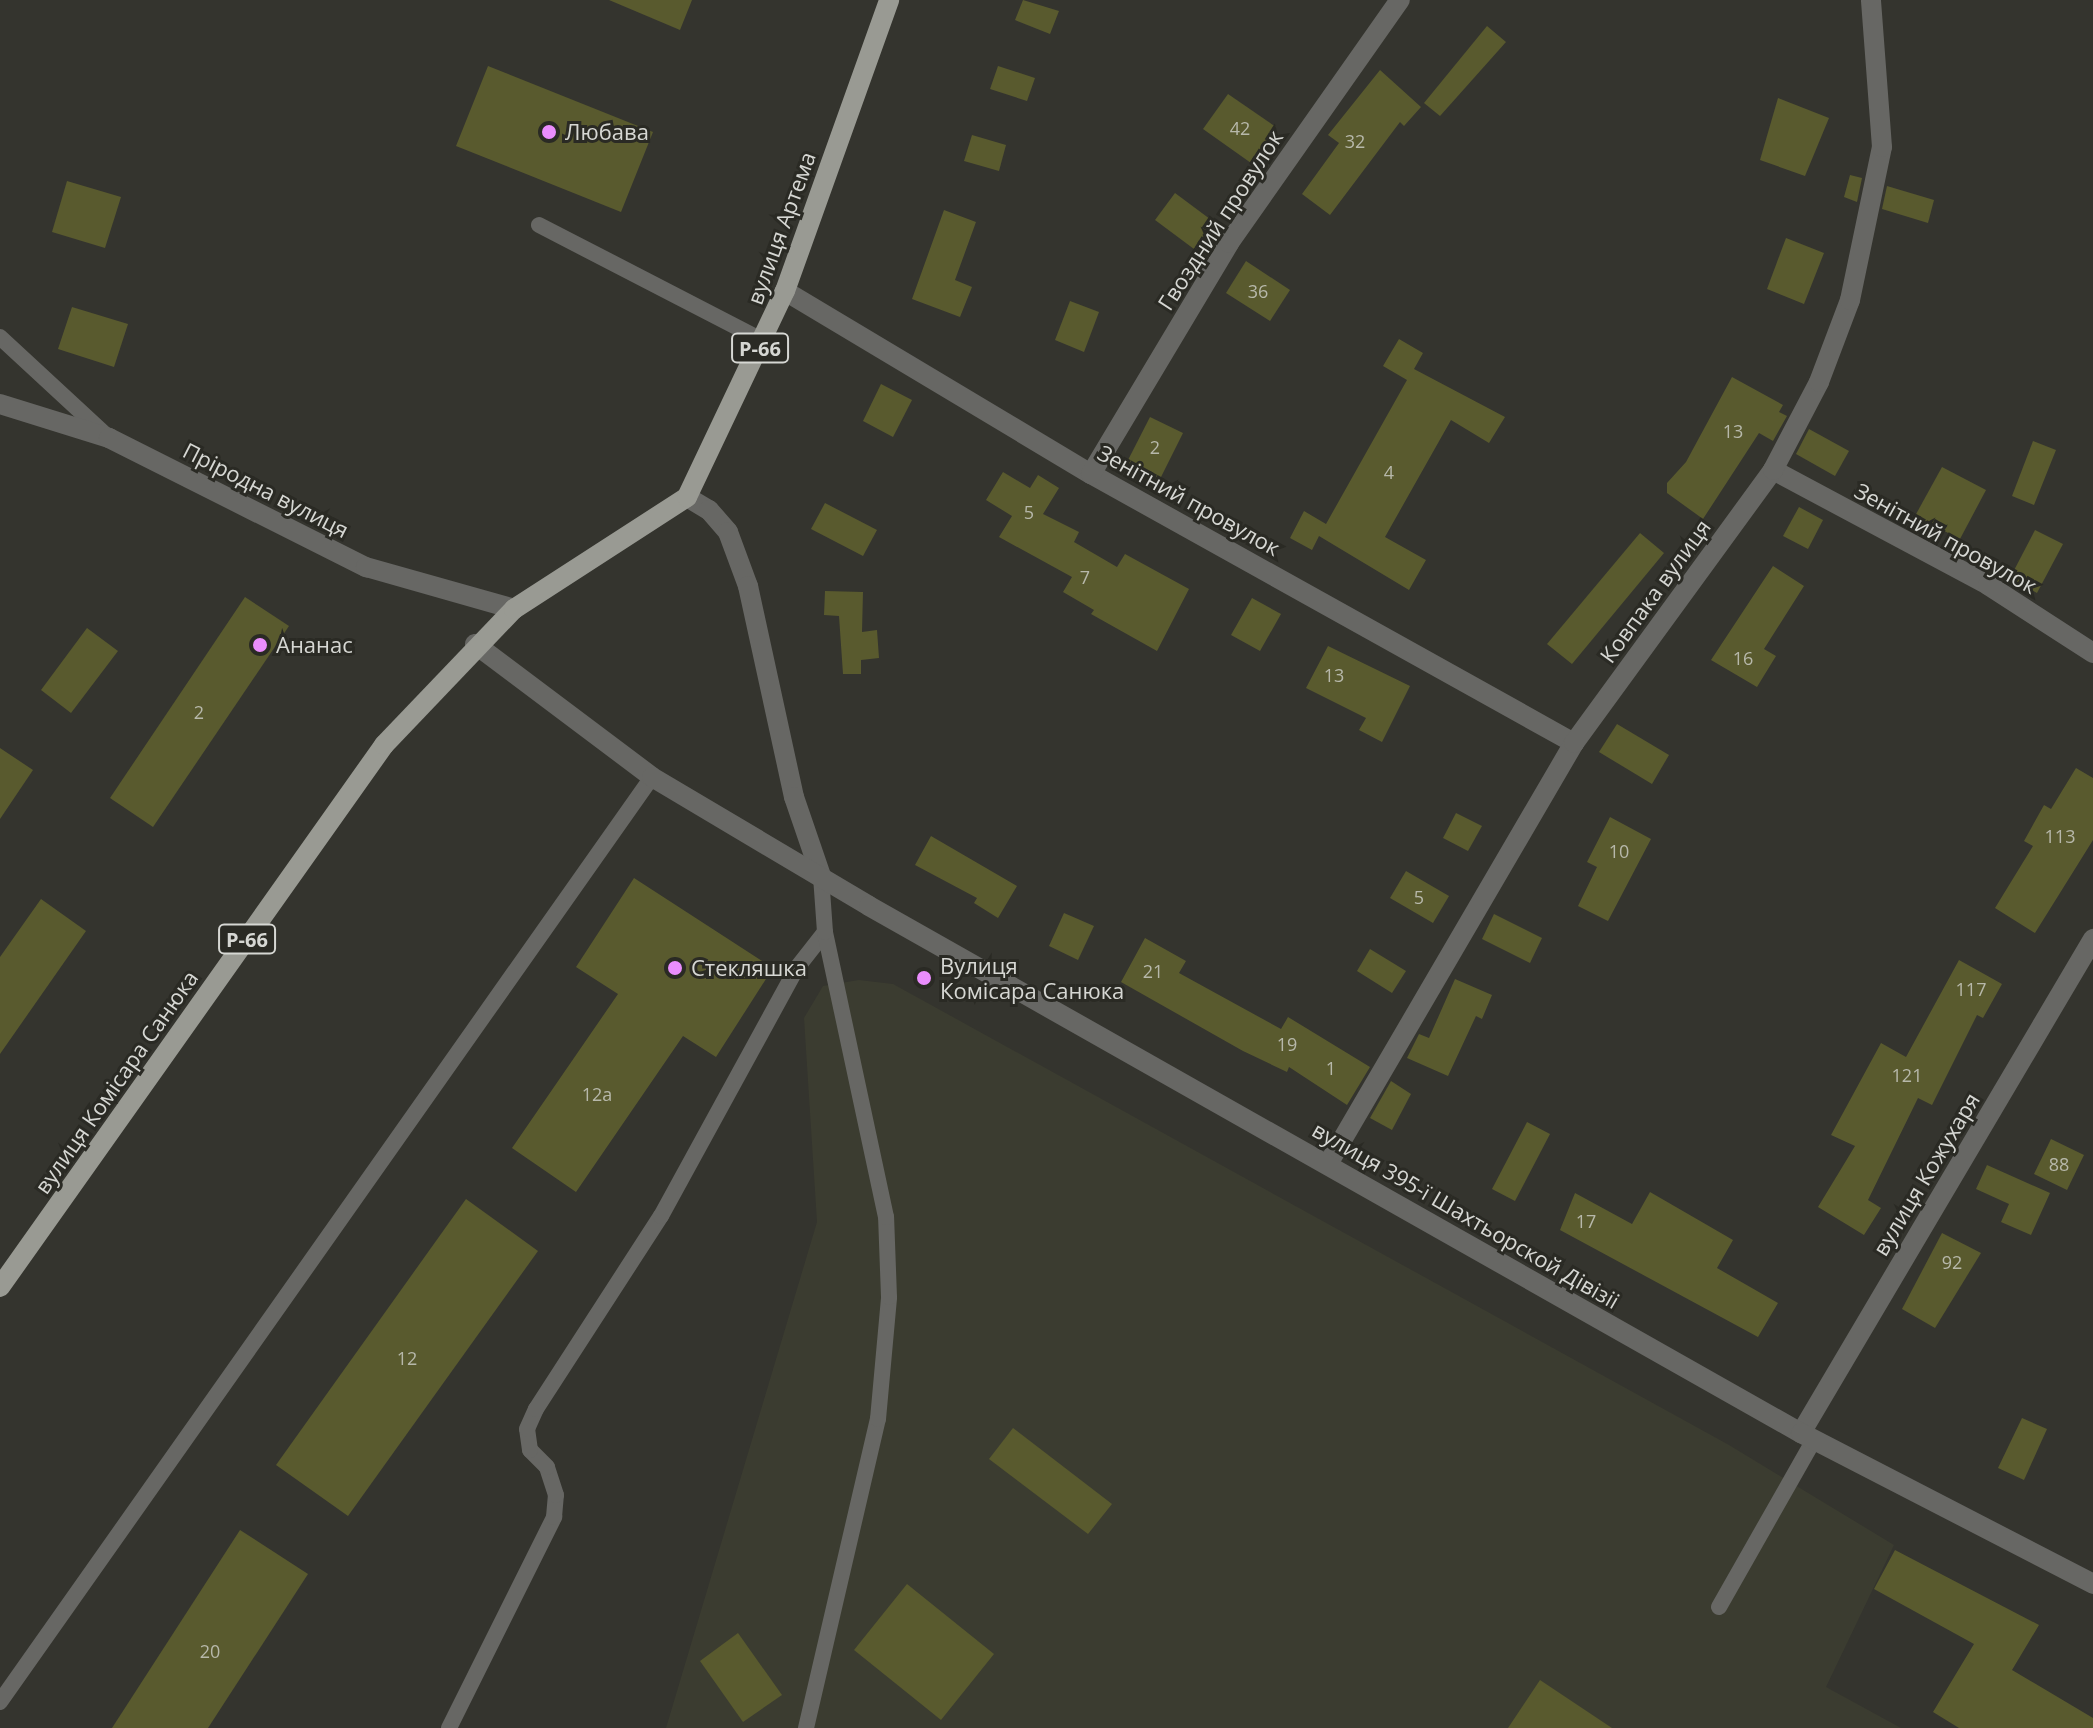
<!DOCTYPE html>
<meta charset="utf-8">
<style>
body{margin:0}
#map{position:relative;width:2093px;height:1728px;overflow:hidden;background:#34342e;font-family:"Open Sans",sans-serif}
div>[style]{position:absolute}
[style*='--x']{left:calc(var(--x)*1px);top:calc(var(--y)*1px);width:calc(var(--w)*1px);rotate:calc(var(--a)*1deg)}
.built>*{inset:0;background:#3b3c30}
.building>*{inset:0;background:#595a2e}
.service>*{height:16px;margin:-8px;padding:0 8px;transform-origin:8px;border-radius:8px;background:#676764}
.minor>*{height:20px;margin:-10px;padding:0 10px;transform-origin:10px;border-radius:10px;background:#676764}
.tertiary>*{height:20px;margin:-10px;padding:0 10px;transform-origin:10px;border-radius:10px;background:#676764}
.primary>*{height:20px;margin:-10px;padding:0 10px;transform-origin:10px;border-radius:10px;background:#999a93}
.dots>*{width:22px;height:22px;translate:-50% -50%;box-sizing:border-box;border:4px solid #2a2a24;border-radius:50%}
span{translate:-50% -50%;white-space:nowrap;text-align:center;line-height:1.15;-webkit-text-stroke:6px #2a2a24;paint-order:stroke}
.number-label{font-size:18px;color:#b7b8aa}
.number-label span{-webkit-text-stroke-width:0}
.shield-label span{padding:2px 6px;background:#2a2a24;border:2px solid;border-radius:6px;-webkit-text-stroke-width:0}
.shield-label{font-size:20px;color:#d6d7d3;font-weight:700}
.poi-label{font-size:22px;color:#d6d7d3}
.left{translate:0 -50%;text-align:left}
.street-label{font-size:22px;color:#d6d7d3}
</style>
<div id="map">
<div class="built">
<div style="clip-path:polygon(859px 980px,893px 984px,1729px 1445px,1894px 1545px,1826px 1687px,1901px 1728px,666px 1728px,817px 1222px,804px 1018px,823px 986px)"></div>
</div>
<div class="building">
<div style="clip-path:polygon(609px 0,692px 0,680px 30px)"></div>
<div style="clip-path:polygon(1023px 0,1059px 11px,1050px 34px,1015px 20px)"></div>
<div style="clip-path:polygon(1487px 26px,1506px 42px,1440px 116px,1424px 103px)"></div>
<div style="clip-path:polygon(488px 66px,653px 132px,621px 212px,456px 146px)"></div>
<div style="clip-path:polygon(998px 66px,1035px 78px,1027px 101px,990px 89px)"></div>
<div style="clip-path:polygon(1380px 70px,1421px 107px,1404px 126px,1400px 122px,1330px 215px,1302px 194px,1339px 143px,1328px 135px)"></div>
<div style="clip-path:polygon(1228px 94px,1276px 127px,1251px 163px,1203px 129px)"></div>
<div style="clip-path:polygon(1778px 98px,1829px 118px,1805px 176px,1760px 160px)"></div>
<div style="clip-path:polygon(972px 135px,1006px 145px,999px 171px,964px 161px)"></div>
<div style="clip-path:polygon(1850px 175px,1862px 178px,1857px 202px,1844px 197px)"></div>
<div style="clip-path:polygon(67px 181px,121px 197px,105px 248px,52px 232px)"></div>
<div style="clip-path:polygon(1887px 186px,1934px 200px,1928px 223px,1882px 209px)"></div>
<div style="clip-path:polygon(1175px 193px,1214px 222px,1194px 249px,1155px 220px)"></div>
<div style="clip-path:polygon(944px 210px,976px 222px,955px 280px,972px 287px,960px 317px,912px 299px)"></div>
<div style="clip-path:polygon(1786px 238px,1824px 253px,1804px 304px,1767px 289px)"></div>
<div style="clip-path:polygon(1246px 261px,1290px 290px,1270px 321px,1226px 293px)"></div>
<div style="clip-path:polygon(1070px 301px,1099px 312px,1084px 352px,1055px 340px)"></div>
<div style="clip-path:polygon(72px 307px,128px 324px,114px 367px,58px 349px)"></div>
<div style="clip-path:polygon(1399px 339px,1423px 353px,1414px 369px,1505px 417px,1489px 443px,1451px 420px,1385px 537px,1426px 560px,1409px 590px,1319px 536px,1312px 550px,1290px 538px,1304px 511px,1326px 524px,1407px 380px,1383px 366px)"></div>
<div style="clip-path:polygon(1732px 377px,1783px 405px,1779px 412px,1787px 416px,1773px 441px,1759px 433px,1703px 519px,1667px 493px,1667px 483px,1686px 462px)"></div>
<div style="clip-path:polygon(881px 384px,912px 400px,893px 437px,863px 421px)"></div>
<div style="clip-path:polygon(1150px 417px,1183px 433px,1160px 479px,1127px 462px)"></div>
<div style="clip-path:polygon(1809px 429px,1849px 451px,1835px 476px,1796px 454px)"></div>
<div style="clip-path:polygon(2033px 441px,2056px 450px,2034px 505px,2012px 496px)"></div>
<div style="clip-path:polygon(1942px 467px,1986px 490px,1960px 539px,1915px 516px)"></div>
<div style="clip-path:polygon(1003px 472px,1030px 488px,1038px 475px,1059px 488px,1043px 514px,1079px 532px,1074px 542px,1117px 567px,1125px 554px,1189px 589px,1157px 651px,1091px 614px,1094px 610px,1063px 592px,1072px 577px,999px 537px,1012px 516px,986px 500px)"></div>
<div style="clip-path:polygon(825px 503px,877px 530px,863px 556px,811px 529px)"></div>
<div style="clip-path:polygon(1799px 507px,1823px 520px,1808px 549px,1783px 536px)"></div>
<div style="clip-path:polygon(2035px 530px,2063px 544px,2037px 593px,2010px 578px)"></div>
<div style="clip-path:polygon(1640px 533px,1664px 553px,1572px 664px,1547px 644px)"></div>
<div style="clip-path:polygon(1773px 566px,1804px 586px,1764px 649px,1776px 656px,1757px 687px,1711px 660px)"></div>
<div style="clip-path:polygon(825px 591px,863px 592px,862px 632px,877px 630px,879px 658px,861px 660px,861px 674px,843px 674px,839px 616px,824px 615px)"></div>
<div style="clip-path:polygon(245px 597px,289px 626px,153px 827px,110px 798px)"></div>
<div style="clip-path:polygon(1252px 598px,1281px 614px,1260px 651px,1231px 635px)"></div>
<div style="clip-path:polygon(87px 628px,118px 651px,71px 713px,41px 690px)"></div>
<div style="clip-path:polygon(1328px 646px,1410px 686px,1382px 742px,1359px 730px,1366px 718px,1306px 688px)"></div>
<div style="clip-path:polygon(1617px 724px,1669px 755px,1652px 784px,1599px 752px)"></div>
<div style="clip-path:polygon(0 748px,33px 770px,0 819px)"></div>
<div style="clip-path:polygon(2076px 768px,2093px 778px,2093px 840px,2035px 933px,1995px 908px,2033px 846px,2024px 841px,2044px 805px,2051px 809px)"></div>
<div style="clip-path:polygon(1456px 813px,1482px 826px,1468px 851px,1443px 838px)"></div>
<div style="clip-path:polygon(1610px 817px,1651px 839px,1608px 921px,1578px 906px,1597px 867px,1587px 862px)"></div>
<div style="clip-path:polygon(931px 836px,1017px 886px,998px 918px,974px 903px,977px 898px,915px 865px)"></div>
<div style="clip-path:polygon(1406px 871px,1449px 896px,1433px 923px,1390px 898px)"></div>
<div style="clip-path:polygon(634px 878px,773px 968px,716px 1057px,683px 1036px,576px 1192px,512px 1148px,618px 994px,576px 967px)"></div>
<div style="clip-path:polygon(41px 899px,86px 931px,0 1054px,0 957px)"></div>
<div style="clip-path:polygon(1064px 913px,1094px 926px,1078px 960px,1049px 946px)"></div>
<div style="clip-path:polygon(1494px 914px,1542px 938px,1530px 963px,1482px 939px)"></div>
<div style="clip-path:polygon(1145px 938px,1186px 961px,1179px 973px,1281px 1029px,1288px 1017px,1370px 1067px,1347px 1105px,1289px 1067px,1287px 1072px,1243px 1051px,1121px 982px)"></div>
<div style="clip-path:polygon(1370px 949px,1406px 971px,1392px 993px,1357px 971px)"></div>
<div style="clip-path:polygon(1959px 960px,2002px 984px,1983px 1018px,1977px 1015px,1932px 1105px,1918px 1098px,1868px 1200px,1881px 1208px,1864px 1235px,1818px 1207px,1855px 1146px,1831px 1135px,1881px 1043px,1906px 1057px)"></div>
<div style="clip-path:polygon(1455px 979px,1492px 995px,1482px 1019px,1476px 1016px,1448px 1076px,1407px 1058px,1419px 1034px,1429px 1038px)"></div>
<div style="clip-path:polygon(1391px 1081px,1411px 1094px,1392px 1130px,1370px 1118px)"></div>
<div style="clip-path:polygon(1527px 1122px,1550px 1134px,1515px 1201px,1492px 1189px)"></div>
<div style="clip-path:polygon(2051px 1139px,2084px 1155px,2067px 1190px,2034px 1174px)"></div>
<div style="clip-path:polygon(1987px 1165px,2050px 1193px,2031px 1235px,2001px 1222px,2009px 1204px,1976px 1189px)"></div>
<div style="clip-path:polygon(1650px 1192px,1733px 1240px,1717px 1268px,1778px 1303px,1758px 1337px,1560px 1230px,1575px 1193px,1632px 1224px)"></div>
<div style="clip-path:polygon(466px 1199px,538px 1251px,348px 1516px,276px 1465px)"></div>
<div style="clip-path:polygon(1942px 1233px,1981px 1253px,1935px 1328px,1902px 1309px)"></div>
<div style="clip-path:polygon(2022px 1418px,2047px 1429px,2024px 1480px,1998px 1468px)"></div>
<div style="clip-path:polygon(1013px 1428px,1112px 1504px,1088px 1534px,989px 1459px)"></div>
<div style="clip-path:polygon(240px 1530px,308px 1574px,208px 1728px,112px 1728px)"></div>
<div style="clip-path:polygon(1895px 1550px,2039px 1625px,2012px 1670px,2093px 1718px,2093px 1728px,1959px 1728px,1933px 1712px,1974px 1644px,1874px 1589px)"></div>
<div style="clip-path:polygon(907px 1584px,994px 1654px,941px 1720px,854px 1650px)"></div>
<div style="clip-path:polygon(738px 1633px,782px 1695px,743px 1722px,700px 1661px)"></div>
<div style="clip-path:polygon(1540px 1680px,1612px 1728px,1508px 1728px)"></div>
</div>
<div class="service">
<div style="--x:539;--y:225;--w:253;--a:27.3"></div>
<div style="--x:0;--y:337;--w:147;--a:42.8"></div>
<div style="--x:1719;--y:1607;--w:192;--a:-60.4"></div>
<div style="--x:0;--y:1702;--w:1132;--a:-54.82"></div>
<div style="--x:449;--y:1728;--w:236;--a:-63.5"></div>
<div style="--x:554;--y:1517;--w:22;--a:-85"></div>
<div style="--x:556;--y:1495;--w:29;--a:-108"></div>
<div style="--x:547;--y:1467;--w:24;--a:-135"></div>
<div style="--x:530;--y:1450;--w:21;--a:-98"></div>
<div style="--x:527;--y:1429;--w:22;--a:-66"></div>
<div style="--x:536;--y:1409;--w:230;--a:-57.1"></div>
<div style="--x:661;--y:1216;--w:281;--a:-61.3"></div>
<div style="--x:796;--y:969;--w:47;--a:-51.9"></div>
<div style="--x:806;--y:1728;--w:317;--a:-76.9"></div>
<div style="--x:878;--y:1419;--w:122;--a:-84.8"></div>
<div style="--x:889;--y:1297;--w:80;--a:-92.1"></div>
<div style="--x:886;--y:1217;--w:291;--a:-102.1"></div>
<div style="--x:825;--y:932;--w:56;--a:-94.1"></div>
</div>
<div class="minor">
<div style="--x:785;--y:291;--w:357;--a:30.9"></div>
<div style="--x:1091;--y:474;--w:553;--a:29.12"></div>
<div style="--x:0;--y:404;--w:114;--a:17.3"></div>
<div style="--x:109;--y:438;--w:288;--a:26.7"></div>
<div style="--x:366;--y:567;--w:154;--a:15.8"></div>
<div style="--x:1773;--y:470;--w:244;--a:28.1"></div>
<div style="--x:1988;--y:585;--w:125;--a:32.9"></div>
<div style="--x:1091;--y:474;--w:269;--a:-59.1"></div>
<div style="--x:1229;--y:243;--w:297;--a:-54.9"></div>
<div style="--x:1328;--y:1164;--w:488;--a:-59.7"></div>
<div style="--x:1574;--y:743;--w:338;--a:-53.9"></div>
<div style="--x:1773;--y:470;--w:99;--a:-62.4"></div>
<div style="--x:1819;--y:382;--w:88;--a:-69.3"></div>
<div style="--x:1850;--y:300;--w:156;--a:-78.2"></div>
<div style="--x:1882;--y:147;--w:147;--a:-94.3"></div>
<div style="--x:1801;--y:1433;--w:574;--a:-59.41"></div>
</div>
<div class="tertiary">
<div style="--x:687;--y:497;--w:26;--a:31"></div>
<div style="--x:709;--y:510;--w:29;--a:49"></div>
<div style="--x:728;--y:532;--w:58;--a:69.7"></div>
<div style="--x:748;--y:586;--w:216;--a:77.7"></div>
<div style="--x:794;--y:797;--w:83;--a:71.1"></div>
<div style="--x:475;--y:644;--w:221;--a:36.9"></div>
<div style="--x:652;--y:777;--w:252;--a:30.7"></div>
<div style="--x:869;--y:906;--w:1071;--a:29.49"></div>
<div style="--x:1801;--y:1433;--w:329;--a:27.3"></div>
</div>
<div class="primary">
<div style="--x:0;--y:1287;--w:664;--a:-54.68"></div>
<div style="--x:384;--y:745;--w:188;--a:-46.3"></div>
<div style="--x:514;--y:609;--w:206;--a:-32.9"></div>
<div style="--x:687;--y:497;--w:228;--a:-64.6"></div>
<div style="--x:785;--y:291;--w:309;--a:-70.3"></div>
</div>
<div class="dots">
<div style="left:549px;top:132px;background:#ea8dfd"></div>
<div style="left:260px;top:645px;background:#ea8dfd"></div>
<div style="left:675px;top:968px;background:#ea8dfd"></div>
<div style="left:924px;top:978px;background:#ea8dfd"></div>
</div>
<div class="number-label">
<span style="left:1240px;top:128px">42</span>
<span style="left:1355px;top:141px">32</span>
<span style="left:1258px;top:291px">36</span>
<span style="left:1733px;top:431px">13</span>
<span style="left:1155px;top:447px">2</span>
<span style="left:1389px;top:472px">4</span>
<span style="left:1029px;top:512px">5</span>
<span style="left:1085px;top:577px">7</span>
<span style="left:1743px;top:658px">16</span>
<span style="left:1334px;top:675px">13</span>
<span style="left:199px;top:712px">2</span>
<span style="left:2060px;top:836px">113</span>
<span style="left:1619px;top:851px">10</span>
<span style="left:1419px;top:897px">5</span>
<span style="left:1153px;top:971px">21</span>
<span style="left:1971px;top:989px">117</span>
<span style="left:1287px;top:1044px">19</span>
<span style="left:1331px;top:1068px">1</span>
<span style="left:1907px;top:1075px">121</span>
<span style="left:597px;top:1094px">12а</span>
<span style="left:2059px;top:1164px">88</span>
<span style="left:1586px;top:1221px">17</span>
<span style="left:1952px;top:1262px">92</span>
<span style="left:407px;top:1358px">12</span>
<span style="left:210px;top:1651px">20</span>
</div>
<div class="shield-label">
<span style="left:760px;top:348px">Р-66</span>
<span style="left:247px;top:939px">Р-66</span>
</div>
<div class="poi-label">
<span class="left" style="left:565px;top:132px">Любава</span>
<span class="left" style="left:276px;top:645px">Ананас</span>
<span class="left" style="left:940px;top:978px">Вулиця<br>Комісара Санюка</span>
<span class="left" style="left:691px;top:968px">Стекляшка</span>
</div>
<div class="street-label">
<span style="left:1220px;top:220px;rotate:-57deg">Гвоздний провулок</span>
<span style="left:781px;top:228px;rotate:-70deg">вулиця Артема</span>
<span style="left:266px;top:490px;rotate:27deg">Пріродна вулиця</span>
<span style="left:1189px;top:500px;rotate:29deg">Зенітний провулок</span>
<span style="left:1946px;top:538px;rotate:29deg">Зенітний провулок</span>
<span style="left:1655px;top:591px;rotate:-54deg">Ковпака вулиця</span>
<span style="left:116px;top:1082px;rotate:-55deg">вулиця Комісара Санюка</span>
<span style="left:1926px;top:1174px;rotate:-59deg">вулиця Кожухаря</span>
<span style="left:1466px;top:1215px;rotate:30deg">вулиця 395-ї Шахтьорской Дівізіі</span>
</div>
</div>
